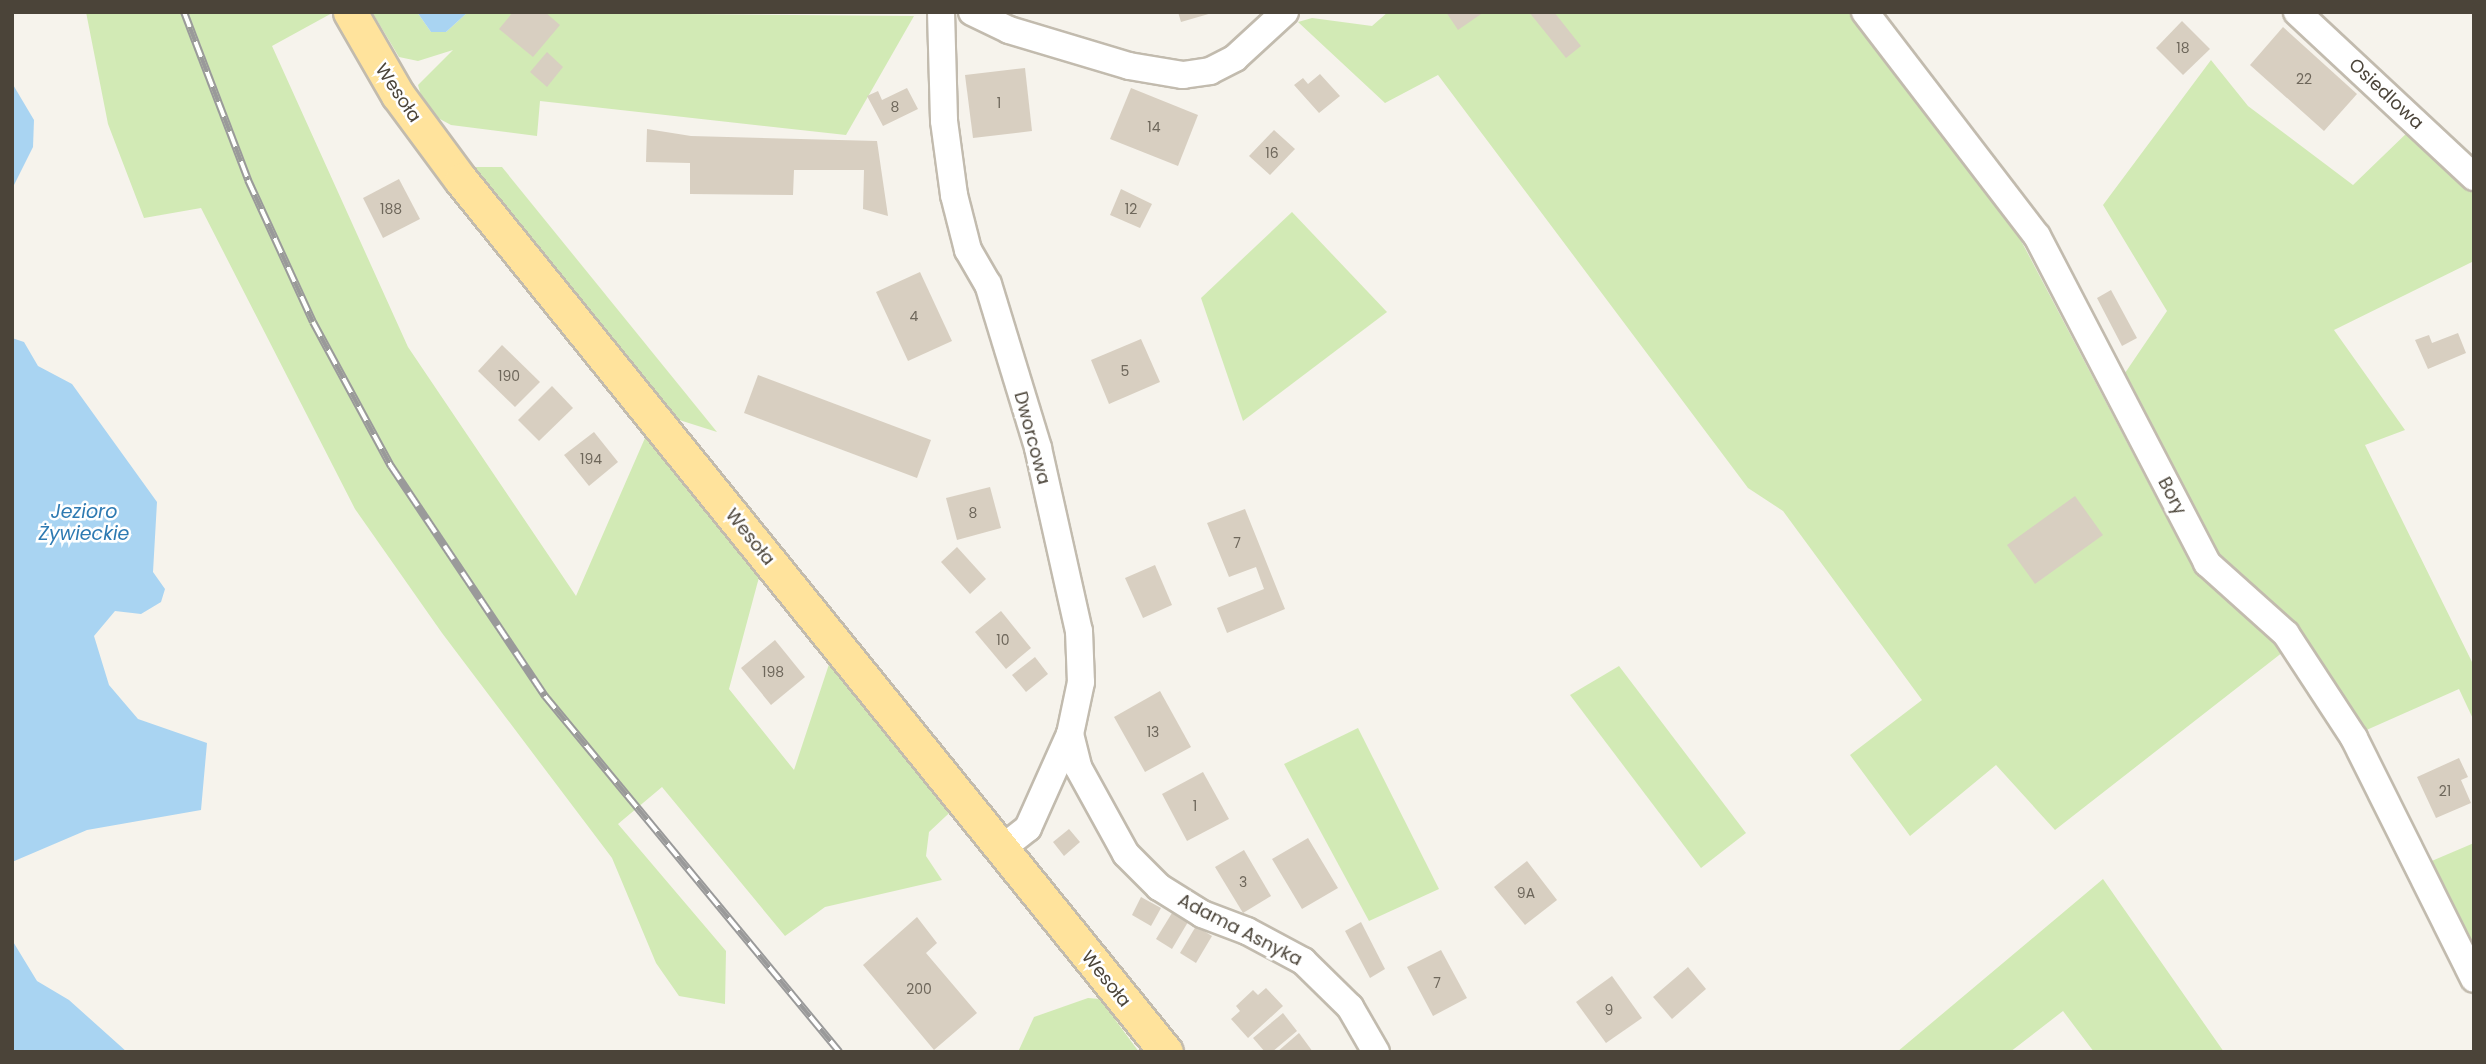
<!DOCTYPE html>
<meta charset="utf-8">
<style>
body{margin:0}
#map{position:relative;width:2486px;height:1064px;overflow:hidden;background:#f6f3ec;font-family:Poppins,sans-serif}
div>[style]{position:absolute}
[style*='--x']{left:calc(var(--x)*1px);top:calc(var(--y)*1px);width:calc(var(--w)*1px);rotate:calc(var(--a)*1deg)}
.green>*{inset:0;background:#d2eab5}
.water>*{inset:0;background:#a9d4f2}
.building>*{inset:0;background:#d8cfc1}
.roads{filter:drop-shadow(2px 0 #c2bbae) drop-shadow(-2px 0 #c2bbae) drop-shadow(0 2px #c2bbae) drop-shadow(0 -2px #c2bbae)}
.minor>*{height:26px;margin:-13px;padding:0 13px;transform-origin:13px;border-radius:13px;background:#fff}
.major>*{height:33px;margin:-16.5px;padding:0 16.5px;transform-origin:16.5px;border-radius:16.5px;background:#ffe39c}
.rail>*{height:8px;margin-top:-4px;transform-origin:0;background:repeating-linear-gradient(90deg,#fff 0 16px,#9a9a9a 0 32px);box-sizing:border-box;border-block:2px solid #9a9a9a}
span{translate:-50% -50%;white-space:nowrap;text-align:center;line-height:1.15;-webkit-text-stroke:5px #fff;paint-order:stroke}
.number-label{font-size:14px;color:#6e675b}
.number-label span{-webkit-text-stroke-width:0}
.street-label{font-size:18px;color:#4b4439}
.water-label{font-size:19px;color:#2e7ab2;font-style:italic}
.frame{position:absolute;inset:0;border:14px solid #4b4439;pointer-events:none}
</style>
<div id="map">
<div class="green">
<div style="clip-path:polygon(86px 12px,334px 12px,272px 46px,408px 347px,576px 596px,645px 438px,663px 430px,765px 555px,729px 689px,794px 770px,836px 643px,962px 801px,929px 832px,926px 856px,942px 880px,825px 907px,785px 936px,662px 787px,618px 824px,726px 951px,725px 1004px,679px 996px,656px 963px,612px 858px,442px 633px,355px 509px,201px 208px,144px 218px,108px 124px)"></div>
<div style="clip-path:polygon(372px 12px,417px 12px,431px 32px,446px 32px,468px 12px,914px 16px,846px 135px,540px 101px,537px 136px,451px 125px,438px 118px,422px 99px,418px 85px,453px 50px,418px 61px,399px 57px)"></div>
<div style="clip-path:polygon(1388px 12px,1848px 12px,1996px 193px,2172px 528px,2203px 574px,2283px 652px,2055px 830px,1996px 765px,1910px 836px,1850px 755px,1922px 700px,1783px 511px,1748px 488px,1438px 75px,1385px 103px,1298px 22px,1312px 18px,1372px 26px)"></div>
<div style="clip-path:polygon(2211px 60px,2248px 106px,2353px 185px,2412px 128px,2474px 191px,2474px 261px,2334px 330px,2405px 430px,2365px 445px,2474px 666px,2474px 721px,2459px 689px,2362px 732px,2308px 647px,2206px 544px,2173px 487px,2125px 373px,2167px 311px,2103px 205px)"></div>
<div style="clip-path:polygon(476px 167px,502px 167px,717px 432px,673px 418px,475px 177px)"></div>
<div style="clip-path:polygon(1292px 212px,1387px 312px,1243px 421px,1201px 298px)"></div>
<div style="clip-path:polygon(1619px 666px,1746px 833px,1701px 868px,1570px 695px)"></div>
<div style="clip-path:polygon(1358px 728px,1439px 889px,1369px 921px,1284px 764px)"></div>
<div style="clip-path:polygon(2474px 843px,2474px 962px,2427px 863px)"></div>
<div style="clip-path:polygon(2103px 879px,2224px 1052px,2094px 1052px,2063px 1011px,2010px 1052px,1897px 1052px)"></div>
<div style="clip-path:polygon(1088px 998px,1100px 999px,1139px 1052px,1018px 1052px,1034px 1017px)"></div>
</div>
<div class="water">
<div style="clip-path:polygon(417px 12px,468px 12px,446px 32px,431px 32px)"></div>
<div style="clip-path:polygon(12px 83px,34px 120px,33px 147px,12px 189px)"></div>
<div style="clip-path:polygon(12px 338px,24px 342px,38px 366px,72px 384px,157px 502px,153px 572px,165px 589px,161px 602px,141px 614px,115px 611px,94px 636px,109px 685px,138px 719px,207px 743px,201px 810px,87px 830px,12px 862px)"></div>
<div style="clip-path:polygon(12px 940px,37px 981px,69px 1000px,127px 1052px,12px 1052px)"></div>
</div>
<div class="building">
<div style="clip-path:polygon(513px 12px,545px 12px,560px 25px,533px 57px,499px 29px)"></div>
<div style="clip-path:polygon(1178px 12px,1212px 12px,1212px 13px,1181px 22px)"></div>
<div style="clip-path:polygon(1446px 12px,1484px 12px,1458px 30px)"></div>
<div style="clip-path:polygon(1529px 12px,1554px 12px,1581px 46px,1566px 58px)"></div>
<div style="clip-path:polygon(2182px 21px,2210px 49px,2183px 75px,2156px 48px)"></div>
<div style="clip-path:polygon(2283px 27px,2357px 94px,2324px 131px,2250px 65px)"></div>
<div style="clip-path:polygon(547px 52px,563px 67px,547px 87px,530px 72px)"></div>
<div style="clip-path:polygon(1025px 68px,1032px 131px,973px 138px,965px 75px)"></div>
<div style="clip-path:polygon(1320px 74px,1340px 96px,1319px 113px,1294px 85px,1303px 78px,1308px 84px)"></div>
<div style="clip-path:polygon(907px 88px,918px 109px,883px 126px,867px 96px,878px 91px,882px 100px)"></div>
<div style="clip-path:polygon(1131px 88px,1198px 115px,1178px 166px,1110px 139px)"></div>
<div style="clip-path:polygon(647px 129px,691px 136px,877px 141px,888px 216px,863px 209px,864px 170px,794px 170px,793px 195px,690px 194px,690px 163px,646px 162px)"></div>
<div style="clip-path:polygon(1274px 130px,1295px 149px,1270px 175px,1249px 156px)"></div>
<div style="clip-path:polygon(399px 179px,420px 219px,383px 238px,363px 198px)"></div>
<div style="clip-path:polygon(1121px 189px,1152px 204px,1140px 228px,1110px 215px)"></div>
<div style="clip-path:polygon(920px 272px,952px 341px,908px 361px,876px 292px)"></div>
<div style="clip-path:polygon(2111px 290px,2137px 338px,2122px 346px,2097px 298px)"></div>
<div style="clip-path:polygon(2458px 333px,2466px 353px,2428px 369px,2415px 340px,2429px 335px,2432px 343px)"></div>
<div style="clip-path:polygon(1141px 339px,1160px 382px,1109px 404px,1091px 360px)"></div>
<div style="clip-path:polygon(502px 345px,540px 382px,515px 407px,478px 371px)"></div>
<div style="clip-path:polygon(758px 375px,931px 440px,917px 478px,744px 413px)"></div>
<div style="clip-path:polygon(552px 386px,573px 408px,539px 441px,518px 420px)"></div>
<div style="clip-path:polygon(594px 432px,618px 462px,589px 486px,564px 455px)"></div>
<div style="clip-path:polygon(990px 487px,1001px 528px,957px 540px,946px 498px)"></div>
<div style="clip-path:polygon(2075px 496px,2103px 535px,2035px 584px,2007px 545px)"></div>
<div style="clip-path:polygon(1245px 509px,1285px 609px,1227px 633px,1217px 608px,1264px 589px,1256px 567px,1229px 577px,1207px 523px)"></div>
<div style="clip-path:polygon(957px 547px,986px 579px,970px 594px,941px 562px)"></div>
<div style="clip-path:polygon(1155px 565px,1172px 605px,1143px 618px,1125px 578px)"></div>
<div style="clip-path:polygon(1001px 611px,1031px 648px,1006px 669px,975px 632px)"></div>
<div style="clip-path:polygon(775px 640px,805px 677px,771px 705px,741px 668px)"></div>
<div style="clip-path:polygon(1035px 657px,1048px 674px,1026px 692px,1012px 675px)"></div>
<div style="clip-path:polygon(1160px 691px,1191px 747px,1145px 772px,1114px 717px)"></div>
<div style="clip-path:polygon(2459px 758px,2468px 777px,2461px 780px,2471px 803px,2436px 818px,2417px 777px)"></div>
<div style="clip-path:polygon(1203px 772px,1229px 819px,1187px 841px,1162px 794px)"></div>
<div style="clip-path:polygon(1069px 829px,1080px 842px,1064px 856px,1053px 842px)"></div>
<div style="clip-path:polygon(1308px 838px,1338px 888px,1302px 909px,1272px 859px)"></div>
<div style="clip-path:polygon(1244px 850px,1271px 896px,1243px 913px,1215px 867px)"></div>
<div style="clip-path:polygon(1527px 861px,1557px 900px,1525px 925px,1494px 887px)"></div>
<div style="clip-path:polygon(1141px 897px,1161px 908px,1151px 926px,1132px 915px)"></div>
<div style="clip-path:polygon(1172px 913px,1188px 922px,1172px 949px,1156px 939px)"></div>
<div style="clip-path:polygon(917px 917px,937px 943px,926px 953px,977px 1013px,934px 1050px,863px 965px)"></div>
<div style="clip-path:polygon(1361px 922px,1385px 969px,1370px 978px,1345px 931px)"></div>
<div style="clip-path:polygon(1196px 926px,1212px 936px,1196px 963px,1180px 953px)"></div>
<div style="clip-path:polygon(1441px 950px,1467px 998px,1433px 1016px,1407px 967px)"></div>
<div style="clip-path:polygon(1688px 967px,1706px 989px,1672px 1019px,1653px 997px)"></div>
<div style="clip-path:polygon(1612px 976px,1642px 1018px,1606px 1043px,1576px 1002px)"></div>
<div style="clip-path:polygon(1266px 988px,1283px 1006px,1248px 1038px,1231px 1019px,1240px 1011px,1236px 1006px,1253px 990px,1258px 995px)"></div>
<div style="clip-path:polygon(1283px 1013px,1297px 1031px,1272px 1052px,1265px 1052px,1253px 1038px)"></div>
<div style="clip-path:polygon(1299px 1033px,1313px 1052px,1277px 1052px)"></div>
</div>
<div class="roads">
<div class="minor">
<div style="--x:941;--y:12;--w:109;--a:88.4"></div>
<div style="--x:944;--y:121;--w:75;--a:82.3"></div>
<div style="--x:954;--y:195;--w:57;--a:75.7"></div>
<div style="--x:968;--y:250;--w:39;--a:60"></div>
<div style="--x:988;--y:284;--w:171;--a:73"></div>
<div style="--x:1038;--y:448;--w:188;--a:77.4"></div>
<div style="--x:1079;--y:631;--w:51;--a:87.8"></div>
<div style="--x:1081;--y:682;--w:53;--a:101.9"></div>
<div style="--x:1070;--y:734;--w:103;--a:114.1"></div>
<div style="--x:1028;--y:828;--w:34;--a:142"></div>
<div style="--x:972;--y:12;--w:41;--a:25.9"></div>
<div style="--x:1009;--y:30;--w:125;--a:16.7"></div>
<div style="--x:1129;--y:66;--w:55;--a:9.5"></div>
<div style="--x:1183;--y:75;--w:27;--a:-8"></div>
<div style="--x:1210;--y:71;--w:28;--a:-27"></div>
<div style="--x:1235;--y:58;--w:68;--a:-42.6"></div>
<div style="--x:1865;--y:12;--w:282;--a:52.5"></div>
<div style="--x:2037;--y:236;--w:369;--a:62.5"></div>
<div style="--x:2207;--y:563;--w:106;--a:41.9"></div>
<div style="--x:2286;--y:634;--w:124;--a:56.8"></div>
<div style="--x:2354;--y:738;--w:269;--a:63.5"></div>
<div style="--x:2297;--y:12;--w:242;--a:43"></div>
<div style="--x:1070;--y:734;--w:34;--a:76"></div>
<div style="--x:1078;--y:767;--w:99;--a:61.1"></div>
<div style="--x:1126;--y:854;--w:47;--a:45"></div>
<div style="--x:1159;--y:887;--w:51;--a:32.1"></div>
<div style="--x:1202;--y:914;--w:48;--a:20.7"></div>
<div style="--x:1247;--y:931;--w:64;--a:28.2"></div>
<div style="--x:1303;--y:961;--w:66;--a:44.4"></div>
<div style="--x:1350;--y:1007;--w:52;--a:60"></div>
</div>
<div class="major">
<div style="--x:350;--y:12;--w:96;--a:60"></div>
<div style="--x:398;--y:95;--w:106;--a:53.5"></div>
<div style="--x:461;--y:180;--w:1121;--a:51.04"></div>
</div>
</div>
<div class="rail">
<div style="--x:184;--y:12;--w:180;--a:69.1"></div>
<div style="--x:248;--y:180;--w:156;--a:65.4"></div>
<div style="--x:313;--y:322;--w:164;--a:61.6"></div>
<div style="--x:391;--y:466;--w:277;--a:56.2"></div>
<div style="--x:545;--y:696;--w:462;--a:50.4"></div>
</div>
<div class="number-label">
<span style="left:2183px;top:48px">18</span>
<span style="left:2304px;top:79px">22</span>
<span style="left:999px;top:103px">1</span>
<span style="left:895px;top:107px">8</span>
<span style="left:1154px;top:127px">14</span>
<span style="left:1272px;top:153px">16</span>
<span style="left:391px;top:209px">188</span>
<span style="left:1131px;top:209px">12</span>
<span style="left:914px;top:316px">4</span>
<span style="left:1125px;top:371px">5</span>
<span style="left:509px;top:376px">190</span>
<span style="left:591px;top:459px">194</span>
<span style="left:973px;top:513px">8</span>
<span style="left:1237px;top:543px">7</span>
<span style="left:1003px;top:640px">10</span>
<span style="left:773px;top:672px">198</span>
<span style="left:1153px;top:732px">13</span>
<span style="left:2445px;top:791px">21</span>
<span style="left:1195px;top:806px">1</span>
<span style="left:1243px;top:882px">3</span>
<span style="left:1526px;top:893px">9A</span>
<span style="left:1437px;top:983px">7</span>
<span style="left:919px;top:989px">200</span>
<span style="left:1609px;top:1010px">9</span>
</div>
<div class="street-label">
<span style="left:398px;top:93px;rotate:56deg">Wesoła</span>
<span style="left:2386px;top:94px;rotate:43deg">Osiedlowa</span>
<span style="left:1032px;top:438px;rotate:75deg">Dworcowa</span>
<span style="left:2172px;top:496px;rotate:62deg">Bory</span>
<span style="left:750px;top:537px;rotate:51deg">Wesoła</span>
<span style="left:1240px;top:930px;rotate:27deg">Adama Asnyka</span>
<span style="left:1106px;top:979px;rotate:51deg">Wesoła</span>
</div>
<div class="water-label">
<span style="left:84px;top:523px">Jezioro<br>Żywieckie</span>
</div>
<div class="frame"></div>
</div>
